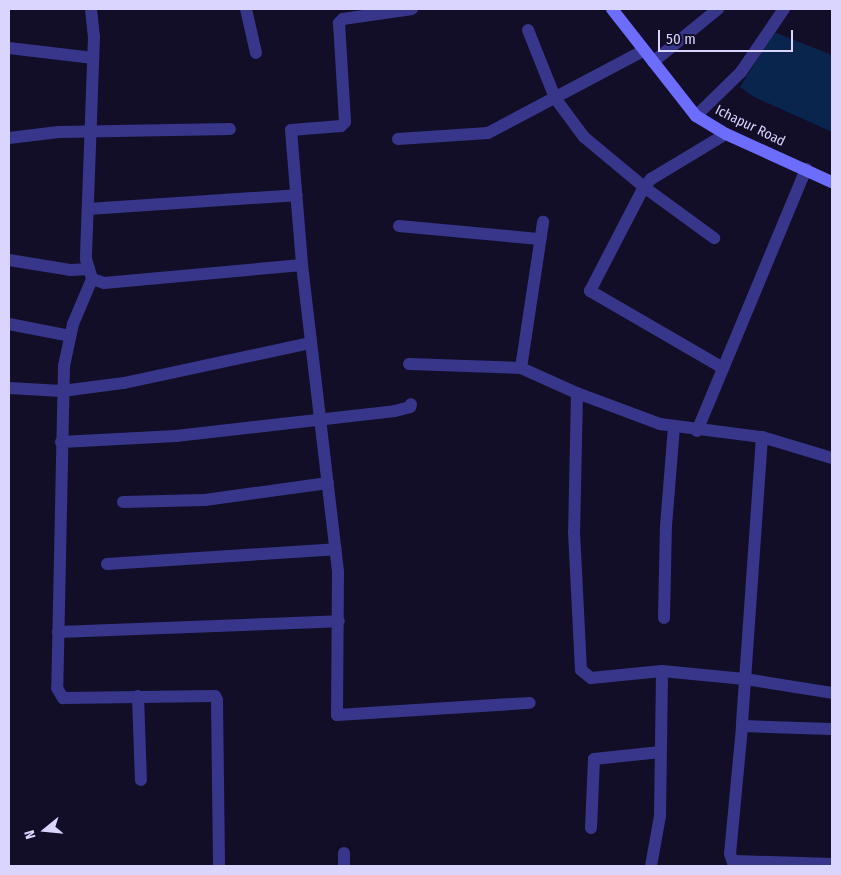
<!DOCTYPE html>
<style>
body{margin:0}
#map{position:relative;width:841px;height:875px;overflow:hidden;background:#120e28;font-family:"Fira Sans Condensed",sans-serif}
div>[style]{position:absolute}
[style*='--x']{left:calc(var(--x)*1px);top:calc(var(--y)*1px);width:calc(var(--w)*1px);rotate:calc(var(--a)*1deg)}
.water>*{inset:0;background:#09244d}
.street>*{height:12px;margin:-6px;padding:0 6px;transform-origin:6px;border-radius:6px;background:#37368a}
.secondary>*{height:12px;margin:-6px;padding:0 6px;transform-origin:6px;border-radius:6px;background:#6c6dff}
span{translate:-50% -50%;white-space:nowrap;text-align:center;line-height:1.15;-webkit-text-stroke:4px #120e28;paint-order:stroke}
.street-label{font-size:14px;color:#d9d5ff}
.frame{position:absolute;inset:0;border:10px solid #d9d5ff;pointer-events:none}
.north{position:absolute;left:20px;top:805px;width:50px;height:50px;-webkit-text-stroke:4px #120e28;paint-order:stroke;rotate:253deg;font-size:14px;font-weight:700;line-height:20px;text-align:center;color:#d9d5ff}
.north::after{content:'';display:block;margin:auto;width:18px;height:22px;background:#d9d5ff;clip-path:polygon(50% 0,100% 100%,50% 72%,0 100%)}
.scale{position:absolute;left:658px;top:30px;width:135px;height:22px;box-sizing:border-box;border:2px solid #d9d5ff;border-top:0;padding-left:6px;font-size:15px;line-height:18px;white-space:nowrap;color:#d9d5ff;-webkit-text-stroke:4px #120e28;paint-order:stroke}
</style>
<div id="map">
<div class="water">
<div style="clip-path:polygon(774px 32px,832px 55px,832px 132px,754px 97px,740px 87px)"></div>
</div>
<div class="street">
<div style="--x:91;--y:9;--w:28;--a:84"></div>
<div style="--x:94;--y:37;--w:222;--a:92.1"></div>
<div style="--x:86;--y:259;--w:21;--a:73"></div>
<div style="--x:92;--y:279;--w:13;--a:18"></div>
<div style="--x:104;--y:283;--w:199;--a:-5.2"></div>
<div style="--x:246;--y:9;--w:45;--a:77.2"></div>
<div style="--x:412;--y:9;--w:70;--a:171.8"></div>
<div style="--x:343;--y:19;--w:6;--a:135"></div>
<div style="--x:339;--y:23;--w:99;--a:86.5"></div>
<div style="--x:345;--y:122;--w:6;--a:135"></div>
<div style="--x:341;--y:126;--w:50;--a:175.4"></div>
<div style="--x:291;--y:130;--w:135;--a:85.3"></div>
<div style="--x:302;--y:265;--w:309;--a:83.3"></div>
<div style="--x:338;--y:572;--w:143;--a:90.4"></div>
<div style="--x:337;--y:715;--w:193;--a:-3.6"></div>
<div style="--x:528;--y:30;--w:73;--a:68.3"></div>
<div style="--x:555;--y:98;--w:49;--a:53.4"></div>
<div style="--x:584;--y:137;--w:78;--a:39.8"></div>
<div style="--x:644;--y:187;--w:87;--a:36.1"></div>
<div style="--x:9;--y:48;--w:85;--a:6.8"></div>
<div style="--x:653;--y:62;--w:84;--a:-39.2"></div>
<div style="--x:696;--y:116;--w:63;--a:-44.4"></div>
<div style="--x:741;--y:72;--w:76;--a:-55.7"></div>
<div style="--x:9;--y:138;--w:50;--a:-6.8"></div>
<div style="--x:59;--y:132;--w:171;--a:-1"></div>
<div style="--x:398;--y:139;--w:90;--a:-3.8"></div>
<div style="--x:488;--y:133;--w:175;--a:-27.9"></div>
<div style="--x:88;--y:209;--w:209;--a:-3.8"></div>
<div style="--x:399;--y:226;--w:142;--a:5.3"></div>
<div style="--x:9;--y:260;--w:63;--a:9.2"></div>
<div style="--x:71;--y:270;--w:18;--a:-3"></div>
<div style="--x:92;--y:279;--w:49;--a:112.9"></div>
<div style="--x:73;--y:324;--w:43;--a:102.1"></div>
<div style="--x:64;--y:366;--w:322;--a:91.2"></div>
<div style="--x:57;--y:688;--w:12;--a:59"></div>
<div style="--x:63;--y:698;--w:152;--a:-0.8"></div>
<div style="--x:215;--y:696;--w:4;--a:63"></div>
<div style="--x:217;--y:700;--w:166;--a:89.3"></div>
<div style="--x:9;--y:324;--w:62;--a:11.1"></div>
<div style="--x:409;--y:364;--w:112;--a:2"></div>
<div style="--x:521;--y:368;--w:61;--a:24.1"></div>
<div style="--x:577;--y:393;--w:89;--a:20.5"></div>
<div style="--x:660;--y:424;--w:103;--a:7.3"></div>
<div style="--x:762;--y:437;--w:73;--a:16.7"></div>
<div style="--x:521;--y:368;--w:148;--a:-81.4"></div>
<div style="--x:723;--y:368;--w:154;--a:-149.9"></div>
<div style="--x:590;--y:291;--w:117;--a:-62.6"></div>
<div style="--x:644;--y:187;--w:11;--a:-49"></div>
<div style="--x:651;--y:179;--w:87;--a:-31"></div>
<div style="--x:9;--y:388;--w:53;--a:3.2"></div>
<div style="--x:62;--y:391;--w:63;--a:-7.4"></div>
<div style="--x:124;--y:383;--w:191;--a:-12.1"></div>
<div style="--x:577;--y:393;--w:139;--a:91.2"></div>
<div style="--x:574;--y:532;--w:138;--a:87.1"></div>
<div style="--x:581;--y:670;--w:13;--a:39"></div>
<div style="--x:591;--y:678;--w:71;--a:-5.6"></div>
<div style="--x:697;--y:431;--w:284;--a:-67.4"></div>
<div style="--x:762;--y:437;--w:290;--a:94"></div>
<div style="--x:742;--y:726;--w:88;--a:2"></div>
<div style="--x:61;--y:442;--w:115;--a:-3"></div>
<div style="--x:176;--y:436;--w:220;--a:-6.5"></div>
<div style="--x:395;--y:411;--w:16;--a:-15"></div>
<div style="--x:410;--y:407;--w:3;--a:-72"></div>
<div style="--x:123;--y:502;--w:82;--a:-1.4"></div>
<div style="--x:205;--y:500;--w:124;--a:-7.9"></div>
<div style="--x:107;--y:564;--w:229;--a:-3.7"></div>
<div style="--x:664;--y:618;--w:92;--a:-88.8"></div>
<div style="--x:666;--y:526;--w:99;--a:-85.4"></div>
<div style="--x:58;--y:632;--w:281;--a:-2.2"></div>
<div style="--x:138;--y:696;--w:84;--a:88"></div>
<div style="--x:591;--y:828;--w:69;--a:-87.5"></div>
<div style="--x:594;--y:759;--w:67;--a:-6"></div>
<div style="--x:735;--y:861;--w:97;--a:1.8"></div>
<div style="--x:344;--y:866;--w:13;--a:-90"></div>
<div style="--x:651;--y:866;--w:51;--a:-79.8"></div>
<div style="--x:660;--y:816;--w:145;--a:-89.2"></div>
<div style="--x:662;--y:671;--w:83;--a:5.5"></div>
<div style="--x:745;--y:679;--w:88;--a:9.1"></div>
<div style="--x:734;--y:866;--w:13;--a:-108"></div>
<div style="--x:730;--y:854;--w:129;--a:-84.6"></div>
</div>
<div class="secondary">
<div style="--x:612;--y:9;--w:136;--a:51.9"></div>
<div style="--x:696;--y:116;--w:35;--a:31"></div>
<div style="--x:726;--y:134;--w:116;--a:24.4"></div>
</div>
<div class="street-label">
<span style="left:750px;top:126px;rotate:26deg">Ichapur Road</span>
</div>
<div class="frame"></div>
<div class="north">N</div>
<div class="scale">50 m</div>
</div>
